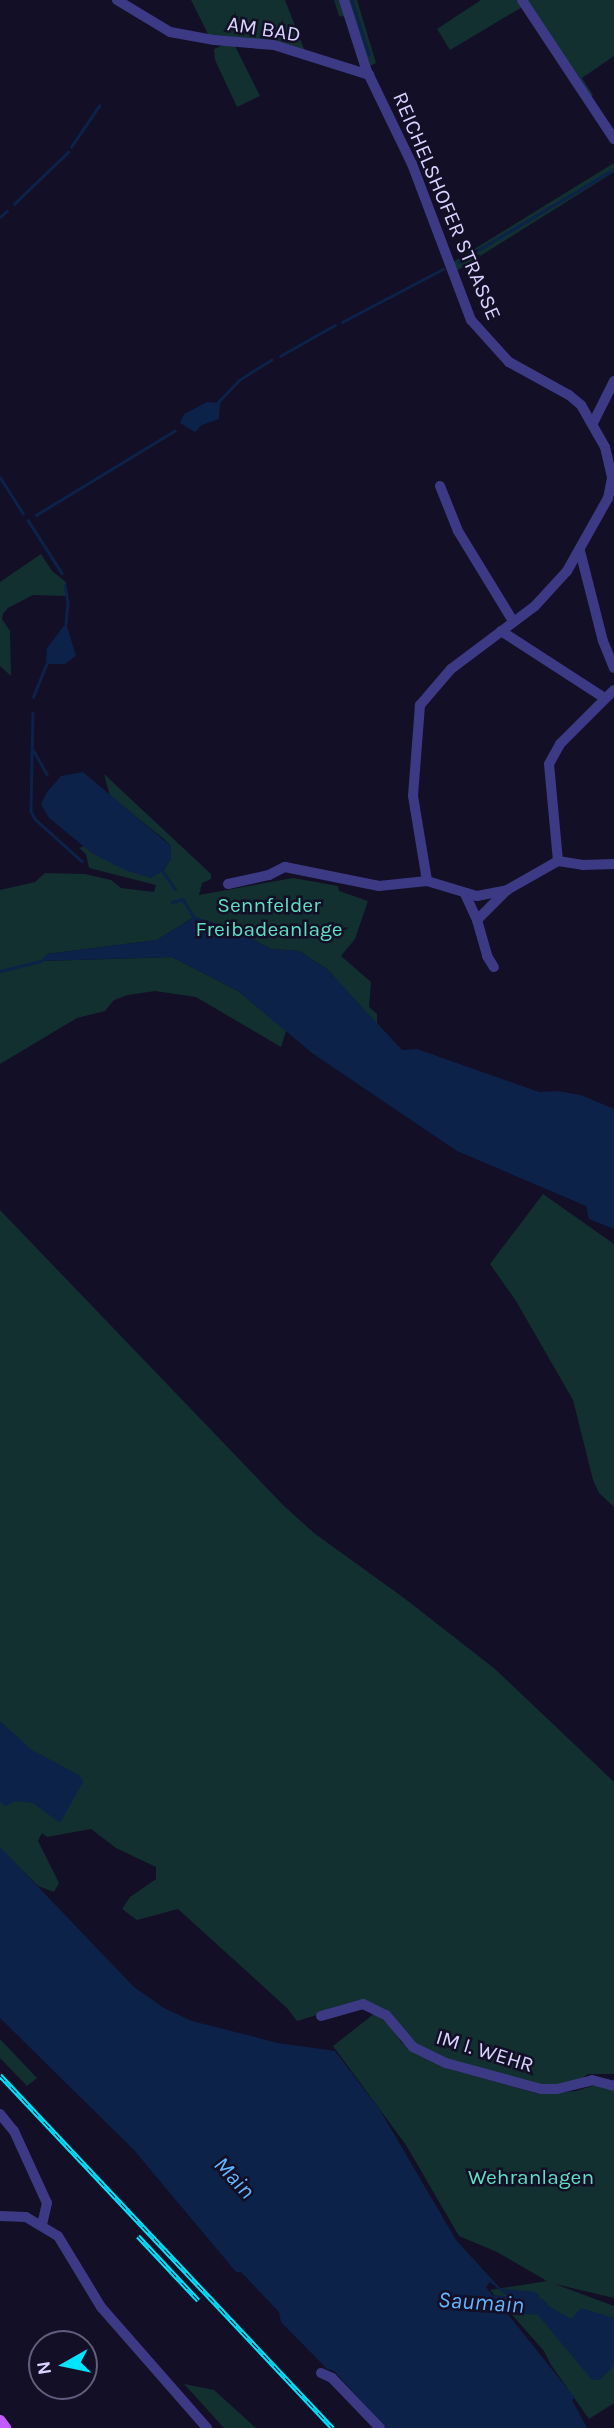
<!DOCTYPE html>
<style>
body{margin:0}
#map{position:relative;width:614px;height:2428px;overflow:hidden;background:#130f26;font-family:Karla,sans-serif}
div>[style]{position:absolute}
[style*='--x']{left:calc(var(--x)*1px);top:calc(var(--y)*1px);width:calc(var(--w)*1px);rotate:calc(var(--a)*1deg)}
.green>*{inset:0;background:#12302f}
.water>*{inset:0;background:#0c2248}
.stream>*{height:2.5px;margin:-1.25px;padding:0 1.25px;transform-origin:1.25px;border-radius:1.25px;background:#0c2248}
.river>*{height:16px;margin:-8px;padding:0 8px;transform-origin:8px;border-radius:8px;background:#0c2248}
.minor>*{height:10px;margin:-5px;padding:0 5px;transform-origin:5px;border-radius:5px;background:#3d3a85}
.major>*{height:12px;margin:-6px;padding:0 6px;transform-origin:6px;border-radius:6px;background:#c25bff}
.rail>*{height:5px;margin-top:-2.5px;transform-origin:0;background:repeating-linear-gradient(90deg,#130f26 0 8px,#00e5ff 0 16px);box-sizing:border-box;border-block:2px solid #00e5ff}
span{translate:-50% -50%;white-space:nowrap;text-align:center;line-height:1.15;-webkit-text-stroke:5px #130f26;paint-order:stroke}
.street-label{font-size:21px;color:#d9d4ff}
.park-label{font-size:21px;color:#5fe0c0}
.water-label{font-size:23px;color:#62b6ff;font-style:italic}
.north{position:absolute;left:28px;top:2330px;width:70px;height:70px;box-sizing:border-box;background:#130f26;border:2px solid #625e7d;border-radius:50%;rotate:261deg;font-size:19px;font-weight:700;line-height:28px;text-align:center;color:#d9d4ff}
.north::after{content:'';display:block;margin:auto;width:24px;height:32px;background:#00e5ff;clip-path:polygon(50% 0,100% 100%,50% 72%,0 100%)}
</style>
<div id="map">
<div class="green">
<div style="clip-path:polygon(191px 0,285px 0,306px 54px,233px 42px,260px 96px,237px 107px,215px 60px,214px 49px,231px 42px,211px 40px)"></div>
<div style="clip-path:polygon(334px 0,357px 0,376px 63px,366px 68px,349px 17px,339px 16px)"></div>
<div style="clip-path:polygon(481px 0,614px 0,614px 56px,582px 78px,593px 95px,588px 99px,524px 6px,450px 50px,437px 29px)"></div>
<div style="clip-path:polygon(614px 163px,614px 172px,453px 273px,450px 264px)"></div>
<div style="clip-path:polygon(41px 554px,52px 571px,66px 582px,66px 596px,33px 595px,8px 608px,3px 614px,2px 619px,10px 631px,11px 676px,0 666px,0 582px)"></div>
<div style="clip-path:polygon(104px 774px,211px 874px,211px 879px,202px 883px,199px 895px,293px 878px,338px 886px,339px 891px,368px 901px,355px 939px,341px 956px,371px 982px,369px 1007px,377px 1014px,377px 1025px,327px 969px,299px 951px,271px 949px,228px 927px,194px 917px,157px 940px,47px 954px,43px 961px,172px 957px,238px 991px,286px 1031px,281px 1047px,196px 997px,155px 991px,128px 995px,114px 1000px,105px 1011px,77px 1018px,0 1064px,0 890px,35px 882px,45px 873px,85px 874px,111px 880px,121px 888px,154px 892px,156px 885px,89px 868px,86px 854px,79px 848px,84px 846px,115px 865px,163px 871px,171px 858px,171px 846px,164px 839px,110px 796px)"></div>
<div style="clip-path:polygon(543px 1194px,614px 1244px,614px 1507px,599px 1493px,593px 1480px,573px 1400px,516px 1301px,490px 1264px)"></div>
<div style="clip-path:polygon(0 1210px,283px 1505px,314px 1533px,404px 1598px,495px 1669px,614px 1782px,614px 2074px,588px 2074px,575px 2084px,557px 2089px,425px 2053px,374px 2007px,343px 2007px,297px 2021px,287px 2008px,178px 1909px,137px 1920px,122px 1909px,130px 1897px,156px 1879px,156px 1867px,116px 1848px,91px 1829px,47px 1837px,42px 1833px,38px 1841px,59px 1883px,54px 1892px,38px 1886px,0 1848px)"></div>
<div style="clip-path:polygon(375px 2013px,390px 2026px,402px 2043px,451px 2069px,539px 2094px,576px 2091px,614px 2079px,614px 2298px,555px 2284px,614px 2306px,614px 2403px,589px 2419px,551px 2365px,544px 2351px,490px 2290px,547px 2281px,497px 2252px,459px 2236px,406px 2145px,333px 2046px)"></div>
<div style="clip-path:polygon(0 2039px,37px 2078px,27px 2086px,0 2058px)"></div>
<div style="clip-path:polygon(184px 2384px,214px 2390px,256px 2428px,224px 2428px)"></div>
</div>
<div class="water">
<div style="clip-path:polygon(207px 402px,220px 403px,219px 419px,202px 425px,195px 432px,180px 423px,184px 414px)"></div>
<div style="clip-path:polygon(66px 623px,76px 656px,65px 664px,46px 664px,47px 648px)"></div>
<div style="clip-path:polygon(83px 772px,171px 846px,171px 858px,163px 871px,151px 878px,125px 870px,93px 854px,49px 818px,41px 804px,47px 792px,61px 776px)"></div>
<div style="clip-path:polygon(194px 917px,228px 927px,271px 949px,299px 951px,327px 969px,402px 1050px,417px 1049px,539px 1092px,557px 1091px,581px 1095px,614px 1109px,614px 1229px,589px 1219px,586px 1206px,457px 1151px,312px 1053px,238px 991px,172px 957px,41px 961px,47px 954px,157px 940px)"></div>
<div style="clip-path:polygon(0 1721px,32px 1750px,79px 1775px,83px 1782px,60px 1823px,33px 1803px,16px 1801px,6px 1806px,0 1802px)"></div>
<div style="clip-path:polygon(0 1847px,134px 1987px,164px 2008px,192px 2021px,278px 2043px,335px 2051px,380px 2110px,456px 2240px,500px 2288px,535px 2292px,539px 2295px,540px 2301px,571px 2319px,581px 2308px,614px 2318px,614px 2365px,600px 2380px,592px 2380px,537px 2314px,527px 2312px,490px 2282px,486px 2287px,575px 2398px,572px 2400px,587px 2428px,386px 2428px,334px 2371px,327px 2369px,281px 2322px,279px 2312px,241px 2272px,236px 2272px,134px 2150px,0 2018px)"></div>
</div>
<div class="stream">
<div style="--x:352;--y:0;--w:57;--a:72.5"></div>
<div style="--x:71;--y:147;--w:50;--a:-55.7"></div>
<div style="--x:14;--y:204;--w:75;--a:-43.9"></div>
<div style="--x:0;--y:217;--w:9;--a:-41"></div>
<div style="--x:458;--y:262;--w:182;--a:-30.8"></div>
<div style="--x:342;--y:322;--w:114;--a:-27.7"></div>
<div style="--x:280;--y:356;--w:63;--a:-29.4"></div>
<div style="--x:218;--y:402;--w:30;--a:-46"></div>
<div style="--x:239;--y:380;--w:38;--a:-32"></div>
<div style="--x:0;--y:477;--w:43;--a:57.4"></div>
<div style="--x:36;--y:515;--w:162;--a:-31.3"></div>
<div style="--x:28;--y:520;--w:63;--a:57.3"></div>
<div style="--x:65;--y:585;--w:17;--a:80"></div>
<div style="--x:68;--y:602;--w:21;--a:95"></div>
<div style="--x:33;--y:697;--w:35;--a:-68"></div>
<div style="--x:33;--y:713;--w:98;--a:91.2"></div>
<div style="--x:31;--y:811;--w:9;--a:63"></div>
<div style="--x:35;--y:819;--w:63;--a:41.8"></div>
<div style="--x:32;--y:748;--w:30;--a:60"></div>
<div style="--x:163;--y:871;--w:22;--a:56"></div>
<div style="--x:172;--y:902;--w:11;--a:-15"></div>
<div style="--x:183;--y:899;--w:21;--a:59"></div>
<div style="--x:0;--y:971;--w:42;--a:-13.7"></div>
</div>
<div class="river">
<div style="--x:479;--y:2302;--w:61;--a:4.7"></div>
</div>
<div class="minor">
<div style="--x:117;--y:0;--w:62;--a:31.1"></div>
<div style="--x:170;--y:32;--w:45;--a:10.3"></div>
<div style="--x:214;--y:40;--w:60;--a:4.8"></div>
<div style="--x:274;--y:45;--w:100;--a:17.5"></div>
<div style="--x:344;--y:0;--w:72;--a:72.3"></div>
<div style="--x:366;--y:69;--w:106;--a:64.2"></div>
<div style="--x:412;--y:164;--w:167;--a:69.3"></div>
<div style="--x:471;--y:320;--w:57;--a:47.9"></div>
<div style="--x:509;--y:362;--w:68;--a:28.8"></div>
<div style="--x:569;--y:395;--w:16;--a:40"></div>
<div style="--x:581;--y:405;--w:48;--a:60.3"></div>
<div style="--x:605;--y:447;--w:32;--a:77"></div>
<div style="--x:612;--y:478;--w:20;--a:101"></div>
<div style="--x:608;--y:498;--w:84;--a:119.3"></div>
<div style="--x:567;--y:571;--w:47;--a:132.4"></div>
<div style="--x:535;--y:606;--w:105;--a:143.1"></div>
<div style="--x:451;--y:669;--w:48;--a:130.7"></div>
<div style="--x:420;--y:705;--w:91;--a:94.4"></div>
<div style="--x:413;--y:796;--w:86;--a:80.6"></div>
<div style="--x:522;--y:0;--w:167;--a:56.5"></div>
<div style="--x:593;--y:423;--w:47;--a:-63.4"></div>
<div style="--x:440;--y:486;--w:48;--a:68.2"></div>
<div style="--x:458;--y:531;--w:105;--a:58.6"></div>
<div style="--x:580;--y:551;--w:93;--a:75.7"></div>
<div style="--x:603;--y:641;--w:29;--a:68"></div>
<div style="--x:501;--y:631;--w:121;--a:32.9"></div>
<div style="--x:558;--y:861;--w:97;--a:-95.3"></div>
<div style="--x:549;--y:764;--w:23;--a:-61"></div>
<div style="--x:560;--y:744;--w:76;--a:-45"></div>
<div style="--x:228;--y:884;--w:42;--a:-12.4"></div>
<div style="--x:269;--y:875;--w:18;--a:-27"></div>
<div style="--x:285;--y:867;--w:96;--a:11.4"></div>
<div style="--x:379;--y:886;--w:48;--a:-5.9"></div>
<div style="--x:427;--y:881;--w:52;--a:16.7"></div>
<div style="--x:477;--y:896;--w:31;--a:-11"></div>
<div style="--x:507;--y:890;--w:59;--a:-29.6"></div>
<div style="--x:558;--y:861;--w:25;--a:9"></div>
<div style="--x:583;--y:865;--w:31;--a:-2"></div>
<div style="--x:465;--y:894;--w:29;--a:65"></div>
<div style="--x:477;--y:920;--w:37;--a:74"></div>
<div style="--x:487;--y:956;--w:13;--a:58"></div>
<div style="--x:477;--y:920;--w:42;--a:-45"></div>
<div style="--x:321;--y:2016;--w:44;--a:-15.9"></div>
<div style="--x:363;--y:2004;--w:25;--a:26"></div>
<div style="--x:386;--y:2015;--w:42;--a:49.8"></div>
<div style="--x:413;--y:2047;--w:37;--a:26"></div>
<div style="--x:446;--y:2063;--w:98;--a:15.3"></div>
<div style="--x:541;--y:2089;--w:16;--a:0"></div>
<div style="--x:557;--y:2089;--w:36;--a:-14"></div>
<div style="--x:592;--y:2080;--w:23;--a:15"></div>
<div style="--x:0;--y:2114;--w:22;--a:51"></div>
<div style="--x:14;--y:2131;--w:79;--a:65.4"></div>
<div style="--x:47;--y:2203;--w:23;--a:103"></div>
<div style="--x:0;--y:2216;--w:26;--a:2"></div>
<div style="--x:26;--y:2217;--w:37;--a:31"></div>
<div style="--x:58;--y:2236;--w:83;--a:58.8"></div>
<div style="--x:101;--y:2307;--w:161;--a:48.8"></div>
<div style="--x:321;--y:2373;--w:12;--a:24"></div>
<div style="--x:332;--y:2378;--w:69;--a:46.2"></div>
</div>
<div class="major">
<div style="--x:0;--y:2421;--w:9;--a:54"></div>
</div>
<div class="rail">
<div style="--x:0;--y:2075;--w:485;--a:46.7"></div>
<div style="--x:138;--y:2236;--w:88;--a:46.8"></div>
</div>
<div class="street-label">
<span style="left:264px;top:29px;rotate:9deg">AM BAD</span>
<span style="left:447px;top:206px;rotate:67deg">REICHELSHOFER STRASSE</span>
<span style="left:485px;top:2051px;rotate:17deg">IM I. WEHR</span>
</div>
<div class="park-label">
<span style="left:269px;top:917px">Sennfelder<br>Freibadeanlage</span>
<span style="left:531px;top:2177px">Wehranlagen</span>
</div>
<div class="water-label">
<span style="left:234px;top:2178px;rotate:47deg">Main</span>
<span style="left:481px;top:2303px;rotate:4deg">Saumain</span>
</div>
<div class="north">N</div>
</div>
